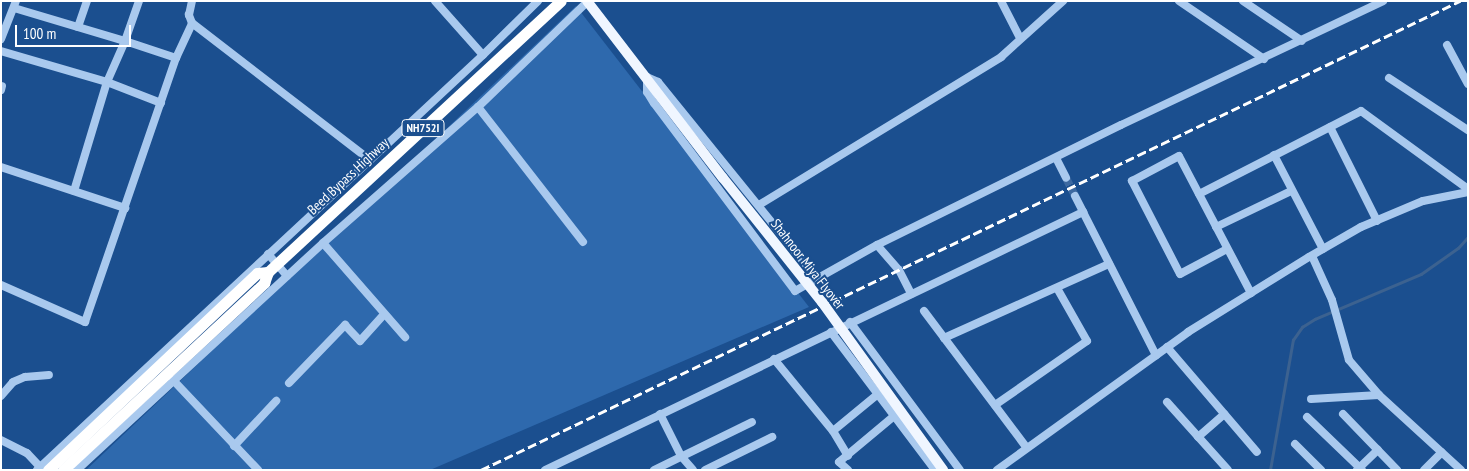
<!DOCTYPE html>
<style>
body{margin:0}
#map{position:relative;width:1469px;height:471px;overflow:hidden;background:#1b4f8f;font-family:"PT Sans Narrow",sans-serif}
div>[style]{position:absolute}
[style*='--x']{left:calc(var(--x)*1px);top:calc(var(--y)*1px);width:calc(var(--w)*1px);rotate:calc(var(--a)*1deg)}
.green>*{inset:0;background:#2e69ad}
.stream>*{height:2.5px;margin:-1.25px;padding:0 1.25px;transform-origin:1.25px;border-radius:1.25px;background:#3c6290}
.minor-tunnel>*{height:8px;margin-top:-4px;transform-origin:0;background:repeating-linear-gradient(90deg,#3d69a0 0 8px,transparent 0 12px)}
.minor>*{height:8px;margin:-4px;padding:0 4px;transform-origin:4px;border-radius:4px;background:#a9c9ee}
.major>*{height:10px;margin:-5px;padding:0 5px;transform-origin:5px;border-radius:5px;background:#f0f6ff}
.highway>*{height:11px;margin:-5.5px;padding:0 5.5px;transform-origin:5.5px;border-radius:5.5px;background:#fff}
.rail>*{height:2.5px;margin-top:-1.25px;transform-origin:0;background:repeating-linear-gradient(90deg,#fff 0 9px,transparent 0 13px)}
.major-bridge>*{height:10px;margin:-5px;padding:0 5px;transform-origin:5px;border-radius:5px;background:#f0f6ff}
span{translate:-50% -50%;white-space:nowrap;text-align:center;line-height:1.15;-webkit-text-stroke:4px #1b4f8f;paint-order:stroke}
.shield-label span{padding:1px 4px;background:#1b4f8f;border:1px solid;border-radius:4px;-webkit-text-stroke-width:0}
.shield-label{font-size:12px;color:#fff;font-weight:700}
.street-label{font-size:14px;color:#fff}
.frame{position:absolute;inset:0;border:2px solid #fff;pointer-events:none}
.scale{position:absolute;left:15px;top:25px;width:116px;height:22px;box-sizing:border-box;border:2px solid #fff;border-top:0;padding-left:6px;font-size:15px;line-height:18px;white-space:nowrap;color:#fff;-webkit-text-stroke:4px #1b4f8f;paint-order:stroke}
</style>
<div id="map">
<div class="green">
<div style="clip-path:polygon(576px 6px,809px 307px,430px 470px,86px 470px)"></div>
</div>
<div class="stream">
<div style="--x:1270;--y:470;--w:132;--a:-80"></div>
<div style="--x:1293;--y:340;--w:16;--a:-55"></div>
<div style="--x:1302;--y:327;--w:15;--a:-32"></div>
<div style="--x:1315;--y:319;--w:115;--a:-23"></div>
<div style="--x:1421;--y:274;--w:45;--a:-35.1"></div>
<div style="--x:1458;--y:248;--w:15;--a:-48"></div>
</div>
<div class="minor-tunnel">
<div style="--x:1066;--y:178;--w:20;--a:63"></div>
</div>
<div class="minor">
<div style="--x:435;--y:1;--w:72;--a:48.4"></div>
<div style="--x:1001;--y:1;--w:42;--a:62.8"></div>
<div style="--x:1179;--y:1;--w:103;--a:34.3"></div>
<div style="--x:1243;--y:1;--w:71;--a:34.1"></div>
<div style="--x:14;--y:8;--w:116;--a:16.6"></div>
<div style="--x:125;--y:41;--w:54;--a:18.4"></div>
<div style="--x:192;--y:23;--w:225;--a:37.6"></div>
<div style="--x:78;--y:27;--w:28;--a:-71"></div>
<div style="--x:1;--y:39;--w:41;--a:-68.5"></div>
<div style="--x:1447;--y:45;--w:44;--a:61.7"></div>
<div style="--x:1;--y:51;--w:110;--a:16.3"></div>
<div style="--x:107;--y:82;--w:45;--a:-66.3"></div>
<div style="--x:125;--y:41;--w:42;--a:-70.7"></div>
<div style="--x:1389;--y:78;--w:95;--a:33.4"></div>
<div style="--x:1;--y:90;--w:4;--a:-76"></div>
<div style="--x:478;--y:107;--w:171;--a:52.1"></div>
<div style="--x:1330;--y:127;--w:105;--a:63.4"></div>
<div style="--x:1274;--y:155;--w:106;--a:62.5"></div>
<div style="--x:1056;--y:158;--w:22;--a:63"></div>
<div style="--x:1;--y:167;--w:131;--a:18.3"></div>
<div style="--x:74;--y:191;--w:114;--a:-73.2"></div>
<div style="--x:107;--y:82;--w:58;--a:21.3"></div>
<div style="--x:1199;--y:194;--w:182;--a:-27.1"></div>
<div style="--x:1361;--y:111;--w:132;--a:36.1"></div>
<div style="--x:1075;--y:196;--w:18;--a:63"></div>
<div style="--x:759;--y:205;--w:284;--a:-31.4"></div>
<div style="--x:1001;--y:57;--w:84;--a:-42.1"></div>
<div style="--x:1216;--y:227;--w:83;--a:-25.6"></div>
<div style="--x:323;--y:243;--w:125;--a:48.9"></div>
<div style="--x:877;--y:245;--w:33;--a:49"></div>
<div style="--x:899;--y:270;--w:27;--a:63"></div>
<div style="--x:1227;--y:249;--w:53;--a:152"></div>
<div style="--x:1180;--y:274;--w:105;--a:-117.3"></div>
<div style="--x:1132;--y:181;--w:53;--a:-28"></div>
<div style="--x:1179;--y:156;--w:155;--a:62.3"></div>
<div style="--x:268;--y:254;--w:29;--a:49"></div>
<div style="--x:1312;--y:256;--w:48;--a:65.6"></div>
<div style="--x:1332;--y:300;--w:62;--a:74.2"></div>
<div style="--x:1349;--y:360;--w:46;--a:49.4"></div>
<div style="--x:1379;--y:395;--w:111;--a:42.4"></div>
<div style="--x:816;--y:277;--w:251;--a:-129"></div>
<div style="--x:658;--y:82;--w:12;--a:-156"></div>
<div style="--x:647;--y:77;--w:15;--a:90"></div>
<div style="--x:647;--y:92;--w:13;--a:58"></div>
<div style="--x:654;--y:103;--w:235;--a:53.1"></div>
<div style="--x:795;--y:291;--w:94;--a:-29.3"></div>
<div style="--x:877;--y:245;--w:272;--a:-26.2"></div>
<div style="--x:1121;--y:125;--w:290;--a:-25.3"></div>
<div style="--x:1;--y:285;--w:92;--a:23.8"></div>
<div style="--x:85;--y:322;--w:279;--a:-71"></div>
<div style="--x:176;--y:58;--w:38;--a:-65"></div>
<div style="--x:192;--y:23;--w:9;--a:-111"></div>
<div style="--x:189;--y:15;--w:14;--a:-78"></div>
<div style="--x:924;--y:311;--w:171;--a:53.1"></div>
<div style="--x:850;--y:322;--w:184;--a:53.4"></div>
<div style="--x:831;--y:332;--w:173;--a:53"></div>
<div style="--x:944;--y:338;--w:181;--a:-24.2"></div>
<div style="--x:1167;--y:347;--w:138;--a:49.4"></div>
<div style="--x:774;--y:359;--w:93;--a:50.7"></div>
<div style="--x:833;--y:431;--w:29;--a:59"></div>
<div style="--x:173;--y:380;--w:124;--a:46.6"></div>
<div style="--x:289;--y:383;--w:81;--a:-46"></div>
<div style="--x:345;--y:325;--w:22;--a:47"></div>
<div style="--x:360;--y:341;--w:36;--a:-48"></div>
<div style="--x:1;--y:396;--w:18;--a:-49"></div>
<div style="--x:13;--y:382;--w:13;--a:-23"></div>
<div style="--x:25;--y:377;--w:24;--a:-5"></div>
<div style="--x:1311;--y:399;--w:68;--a:-3.4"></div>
<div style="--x:1167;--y:402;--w:91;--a:48.1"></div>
<div style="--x:995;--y:405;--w:112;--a:-34.8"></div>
<div style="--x:1087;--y:341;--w:61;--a:-119.5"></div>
<div style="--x:660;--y:414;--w:47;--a:63.4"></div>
<div style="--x:681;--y:456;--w:18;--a:49"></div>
<div style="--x:1343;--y:414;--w:78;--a:46"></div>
<div style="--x:1307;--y:417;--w:76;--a:43.9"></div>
<div style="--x:833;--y:431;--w:58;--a:-39.4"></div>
<div style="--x:1198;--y:437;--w:35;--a:-41"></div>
<div style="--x:1;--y:440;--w:29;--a:27"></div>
<div style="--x:27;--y:453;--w:23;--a:47"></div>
<div style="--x:1295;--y:444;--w:37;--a:45"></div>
<div style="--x:234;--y:446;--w:62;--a:-47"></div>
<div style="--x:37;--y:470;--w:609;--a:-42.94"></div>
<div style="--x:483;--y:55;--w:77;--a:-44.5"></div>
<div style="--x:77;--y:470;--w:335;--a:-42.7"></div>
<div style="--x:323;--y:243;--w:206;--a:-41.3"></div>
<div style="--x:478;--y:107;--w:153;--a:-43.9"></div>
<div style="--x:545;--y:470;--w:597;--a:-25.62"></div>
<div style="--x:1083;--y:212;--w:161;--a:63"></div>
<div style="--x:654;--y:470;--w:109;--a:-26.1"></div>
<div style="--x:705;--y:470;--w:75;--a:-26.2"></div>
<div style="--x:848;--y:470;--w:12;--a:-138"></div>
<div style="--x:839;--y:462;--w:72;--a:-39.9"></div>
<div style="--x:997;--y:470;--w:236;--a:-35.8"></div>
<div style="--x:1188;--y:332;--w:142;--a:-31.8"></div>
<div style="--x:1309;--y:257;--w:60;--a:-30"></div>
<div style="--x:1361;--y:227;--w:67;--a:-22.8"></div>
<div style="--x:1423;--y:201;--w:46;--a:-11.3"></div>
<div style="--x:1357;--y:470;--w:29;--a:-44"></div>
<div style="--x:1424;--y:470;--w:25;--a:-45"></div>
</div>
<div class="major">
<div style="--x:587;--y:1;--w:223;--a:52.5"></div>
</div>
<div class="highway">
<div style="--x:48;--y:470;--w:287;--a:-43.3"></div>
<div style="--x:257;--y:273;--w:11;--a:-5"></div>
<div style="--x:63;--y:470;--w:275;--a:-42.9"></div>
<div style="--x:264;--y:283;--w:12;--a:-70"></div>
<div style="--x:268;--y:272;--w:399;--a:-42.8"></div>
</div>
<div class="rail">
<div style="--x:481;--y:470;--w:1086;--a:-25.6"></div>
</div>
<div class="major-bridge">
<div style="--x:723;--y:178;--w:159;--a:51.4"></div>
<div style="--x:822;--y:302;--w:207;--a:54.2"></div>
</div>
<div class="shield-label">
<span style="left:423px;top:128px">NH752I</span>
</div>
<div class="street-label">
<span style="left:348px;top:176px;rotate:-43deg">Beed Bypass Highway</span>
<span style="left:808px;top:264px;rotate:52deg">Shahnoor Miya Flyover</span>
</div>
<div class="frame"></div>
<div class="scale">100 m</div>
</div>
